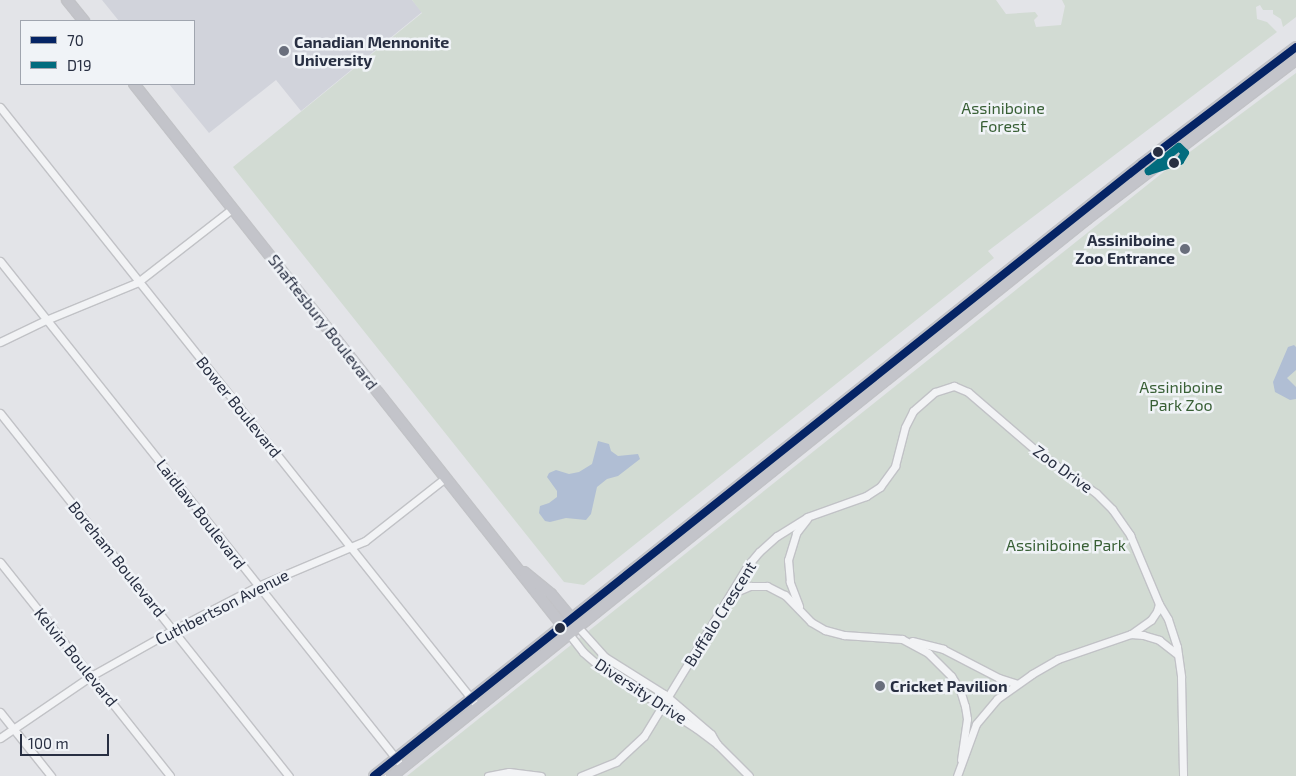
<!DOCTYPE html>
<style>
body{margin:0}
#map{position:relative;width:1296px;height:776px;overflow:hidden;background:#e3e4e8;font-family:"Exo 2",sans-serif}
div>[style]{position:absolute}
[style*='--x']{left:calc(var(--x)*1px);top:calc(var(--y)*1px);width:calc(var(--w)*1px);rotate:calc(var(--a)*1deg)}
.built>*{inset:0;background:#d1d3db}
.green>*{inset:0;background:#d2dbd3}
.water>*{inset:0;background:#b0bed4}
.roads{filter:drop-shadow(1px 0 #c1c2c6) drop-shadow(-1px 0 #c1c2c6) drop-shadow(0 1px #c1c2c6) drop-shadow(0 -1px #c1c2c6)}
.street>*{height:7px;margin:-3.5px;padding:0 3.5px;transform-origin:3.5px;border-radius:3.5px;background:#f2f3f5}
.secondary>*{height:10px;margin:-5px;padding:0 5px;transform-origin:5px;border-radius:5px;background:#c3c4ca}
.bus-1>*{height:8px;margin:-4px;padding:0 4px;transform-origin:4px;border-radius:4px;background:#052465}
.bus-2>*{height:8px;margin:-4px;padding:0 4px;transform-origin:4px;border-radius:4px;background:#026c7e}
.dots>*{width:14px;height:14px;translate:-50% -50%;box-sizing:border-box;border:2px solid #f0f3f7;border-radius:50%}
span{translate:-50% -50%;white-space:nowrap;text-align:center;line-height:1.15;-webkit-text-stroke:5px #f0f3f7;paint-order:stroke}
.poi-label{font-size:16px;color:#282f42;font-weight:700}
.left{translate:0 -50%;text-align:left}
.right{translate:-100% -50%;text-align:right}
.park-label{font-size:16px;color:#385f35}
.street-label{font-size:16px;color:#282f42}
.legend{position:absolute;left:20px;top:20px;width:175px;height:65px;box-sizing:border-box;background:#f0f3f7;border:1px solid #a0a5af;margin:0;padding:6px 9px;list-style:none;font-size:15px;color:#282f42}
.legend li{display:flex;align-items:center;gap:10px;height:25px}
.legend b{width:25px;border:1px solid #a0a5af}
.scale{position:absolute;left:20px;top:734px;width:89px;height:22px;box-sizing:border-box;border:2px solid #282f42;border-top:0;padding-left:6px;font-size:15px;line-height:18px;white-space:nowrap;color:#282f42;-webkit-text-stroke:4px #f0f3f7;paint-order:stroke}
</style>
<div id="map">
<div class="built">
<div style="clip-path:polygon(102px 0,412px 0,422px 12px,301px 111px,276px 80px,209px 133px,169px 84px,194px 84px,194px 21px,119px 21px)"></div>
</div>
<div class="green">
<div style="clip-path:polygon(412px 0,996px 0,1006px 14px,1035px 12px,1038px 16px,1034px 20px,1036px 27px,1061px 25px,1065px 6px,1062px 0,1296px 0,1296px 17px,1283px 27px,1281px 19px,1273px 14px,1273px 10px,1263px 10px,1260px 5px,1256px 7px,1257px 19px,1267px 22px,1277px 32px,988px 251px,994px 258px,584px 585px,564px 582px,233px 167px,422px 13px)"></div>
<div style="clip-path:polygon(1296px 73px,1296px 776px,407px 776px,1171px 166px)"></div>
</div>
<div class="water">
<div style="clip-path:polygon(1294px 345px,1296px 347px,1296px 370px,1287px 378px,1296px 387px,1296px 399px,1290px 400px,1275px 392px,1273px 382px,1288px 347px)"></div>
<div style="clip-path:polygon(598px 441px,609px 444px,611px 451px,618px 456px,638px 454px,640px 459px,618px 476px,607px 479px,597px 487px,591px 514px,586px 520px,566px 518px,550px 522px,545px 521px,539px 513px,540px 506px,549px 503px,557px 497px,557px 491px,547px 477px,549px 473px,556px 470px,569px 474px,579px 472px,592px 464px)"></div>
</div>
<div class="roads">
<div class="street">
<div style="--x:0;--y:107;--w:767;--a:51.46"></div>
<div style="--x:0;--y:261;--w:639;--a:51.48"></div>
<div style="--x:0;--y:342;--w:51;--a:-25.6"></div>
<div style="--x:46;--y:320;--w:100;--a:-22.4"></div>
<div style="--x:138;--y:282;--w:120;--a:-37.9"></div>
<div style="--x:0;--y:413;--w:464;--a:51.5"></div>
<div style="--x:0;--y:562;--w:273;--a:51.5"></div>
<div style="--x:731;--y:594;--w:21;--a:-23"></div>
<div style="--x:750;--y:586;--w:17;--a:0"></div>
<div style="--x:767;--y:586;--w:20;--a:27"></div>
<div style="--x:785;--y:595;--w:37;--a:46"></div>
<div style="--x:811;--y:622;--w:16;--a:30"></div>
<div style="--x:825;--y:630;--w:20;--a:15"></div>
<div style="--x:844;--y:635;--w:58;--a:3.9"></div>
<div style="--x:902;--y:639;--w:30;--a:28"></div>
<div style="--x:928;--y:653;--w:33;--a:45"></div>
<div style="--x:951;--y:676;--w:17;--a:57"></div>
<div style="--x:960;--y:690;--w:17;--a:73"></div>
<div style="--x:965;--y:706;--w:13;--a:81"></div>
<div style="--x:967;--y:719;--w:41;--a:98.3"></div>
<div style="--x:799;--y:606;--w:26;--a:-111"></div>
<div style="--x:790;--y:582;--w:22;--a:-95"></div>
<div style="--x:788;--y:560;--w:28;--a:-73"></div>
<div style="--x:796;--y:533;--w:18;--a:-52"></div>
<div style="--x:578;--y:627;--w:40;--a:48"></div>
<div style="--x:605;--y:657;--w:70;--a:32.1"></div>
<div style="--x:664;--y:694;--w:62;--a:40.4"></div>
<div style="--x:711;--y:734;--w:12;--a:59"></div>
<div style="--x:569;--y:634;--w:23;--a:52"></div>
<div style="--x:583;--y:652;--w:18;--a:41"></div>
<div style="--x:597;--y:664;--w:119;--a:33"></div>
<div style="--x:697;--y:729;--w:25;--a:37"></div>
<div style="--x:717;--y:744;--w:45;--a:45"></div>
<div style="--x:1131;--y:634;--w:12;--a:5"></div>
<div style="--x:1143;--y:635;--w:17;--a:17"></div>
<div style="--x:1159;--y:640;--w:24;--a:38"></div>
<div style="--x:912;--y:641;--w:32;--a:14"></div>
<div style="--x:943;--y:649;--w:63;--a:27.4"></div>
<div style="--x:999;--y:678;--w:19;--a:18"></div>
<div style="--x:0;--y:712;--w:82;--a:51.4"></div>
<div style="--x:0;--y:738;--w:110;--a:-34.3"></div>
<div style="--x:91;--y:676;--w:94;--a:-29.3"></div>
<div style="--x:173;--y:630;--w:96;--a:-27.4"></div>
<div style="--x:258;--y:586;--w:116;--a:-22.8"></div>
<div style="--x:365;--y:541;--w:102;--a:-38.2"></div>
<div style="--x:488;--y:776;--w:21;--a:-11"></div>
<div style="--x:509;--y:772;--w:32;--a:7"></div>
<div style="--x:581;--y:776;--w:38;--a:-22"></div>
<div style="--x:616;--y:762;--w:38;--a:-43"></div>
<div style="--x:644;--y:736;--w:200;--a:-58.7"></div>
<div style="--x:748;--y:565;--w:17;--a:-50"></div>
<div style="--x:759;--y:552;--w:24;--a:-42"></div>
<div style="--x:777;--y:536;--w:36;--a:-32"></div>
<div style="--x:807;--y:517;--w:63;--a:-19.6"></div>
<div style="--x:866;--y:496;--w:17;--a:-33"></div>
<div style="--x:880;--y:487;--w:26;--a:-54"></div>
<div style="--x:895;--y:466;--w:40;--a:-75.6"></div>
<div style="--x:905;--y:427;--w:18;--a:-63"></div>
<div style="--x:913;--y:411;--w:29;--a:-41"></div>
<div style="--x:935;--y:392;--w:20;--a:-18"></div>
<div style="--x:954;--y:386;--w:15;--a:23"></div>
<div style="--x:968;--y:392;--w:94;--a:40.7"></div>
<div style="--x:1039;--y:453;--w:70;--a:35.1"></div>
<div style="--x:1096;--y:493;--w:23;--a:45"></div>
<div style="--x:1112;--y:509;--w:32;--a:55"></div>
<div style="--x:1130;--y:535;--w:75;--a:67.2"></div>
<div style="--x:1159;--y:604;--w:17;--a:59"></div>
<div style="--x:1168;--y:619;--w:29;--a:72"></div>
<div style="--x:1177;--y:647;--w:30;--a:82"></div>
<div style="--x:1181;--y:677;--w:99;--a:88.8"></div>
<div style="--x:957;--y:776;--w:55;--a:-69.9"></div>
<div style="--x:976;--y:724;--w:33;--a:-50"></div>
<div style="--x:997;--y:699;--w:43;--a:-35.5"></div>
<div style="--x:1032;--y:674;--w:30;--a:-30"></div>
<div style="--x:1058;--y:659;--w:77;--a:-18.9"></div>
<div style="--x:1131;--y:634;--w:24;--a:-35"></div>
<div style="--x:1151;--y:620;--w:11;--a:-56"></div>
<div style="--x:1157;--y:611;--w:7;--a:-74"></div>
</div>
<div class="secondary">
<div style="--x:67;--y:0;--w:27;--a:51"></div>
<div style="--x:134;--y:84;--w:696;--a:51.65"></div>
<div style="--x:524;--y:572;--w:35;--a:39"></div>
<div style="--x:551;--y:594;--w:39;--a:50"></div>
<div style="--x:374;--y:776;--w:982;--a:-38.55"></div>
<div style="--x:1142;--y:164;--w:193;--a:-37.2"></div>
<div style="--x:392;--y:776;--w:891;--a:-38.71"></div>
<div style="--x:1087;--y:219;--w:263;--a:-37.3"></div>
</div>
</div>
<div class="bus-1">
<div style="--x:374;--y:776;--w:982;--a:-38.55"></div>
<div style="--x:1142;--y:164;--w:193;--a:-37.2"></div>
</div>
<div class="bus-2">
<div style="--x:1179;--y:147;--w:8;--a:45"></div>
<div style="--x:1185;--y:153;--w:9;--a:122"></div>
<div style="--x:1180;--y:161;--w:33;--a:162"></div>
<div style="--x:1149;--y:171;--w:38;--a:-39"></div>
</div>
<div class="dots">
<div style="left:284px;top:51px;background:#696e7c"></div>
<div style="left:1158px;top:152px;background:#282f42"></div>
<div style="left:1174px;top:163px;background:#282f42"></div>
<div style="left:1185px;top:249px;background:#696e7c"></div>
<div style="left:560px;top:628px;background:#282f42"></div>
<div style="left:880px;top:686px;background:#696e7c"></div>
</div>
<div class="poi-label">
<span class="left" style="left:294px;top:51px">Canadian Mennonite<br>University</span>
<span class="right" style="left:1175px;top:249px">Assiniboine<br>Zoo Entrance</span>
<span class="left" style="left:890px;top:686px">Cricket Pavilion</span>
</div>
<div class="park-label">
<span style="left:1003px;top:117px">Assiniboine<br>Forest</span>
<span style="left:1181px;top:396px">Assiniboine<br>Park Zoo</span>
<span style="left:1066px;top:545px">Assiniboine Park</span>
</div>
<div class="street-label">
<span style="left:323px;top:322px;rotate:52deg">Shaftesbury Boulevard</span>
<span style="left:239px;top:407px;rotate:51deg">Bower Boulevard</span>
<span style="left:1063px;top:469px;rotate:36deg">Zoo Drive</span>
<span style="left:201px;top:514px;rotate:52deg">Laidlaw Boulevard</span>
<span style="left:117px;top:559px;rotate:51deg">Boreham Boulevard</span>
<span style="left:222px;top:607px;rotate:-27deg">Cuthbertson Avenue</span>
<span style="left:720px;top:614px;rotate:-58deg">Buffalo Crescent</span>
<span style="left:76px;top:657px;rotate:51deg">Kelvin Boulevard</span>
<span style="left:641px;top:691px;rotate:33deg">Diversity Drive</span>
</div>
<ul class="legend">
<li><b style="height:6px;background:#052465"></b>70</li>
<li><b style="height:6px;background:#026c7e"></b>D19</li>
</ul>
<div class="scale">100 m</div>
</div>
